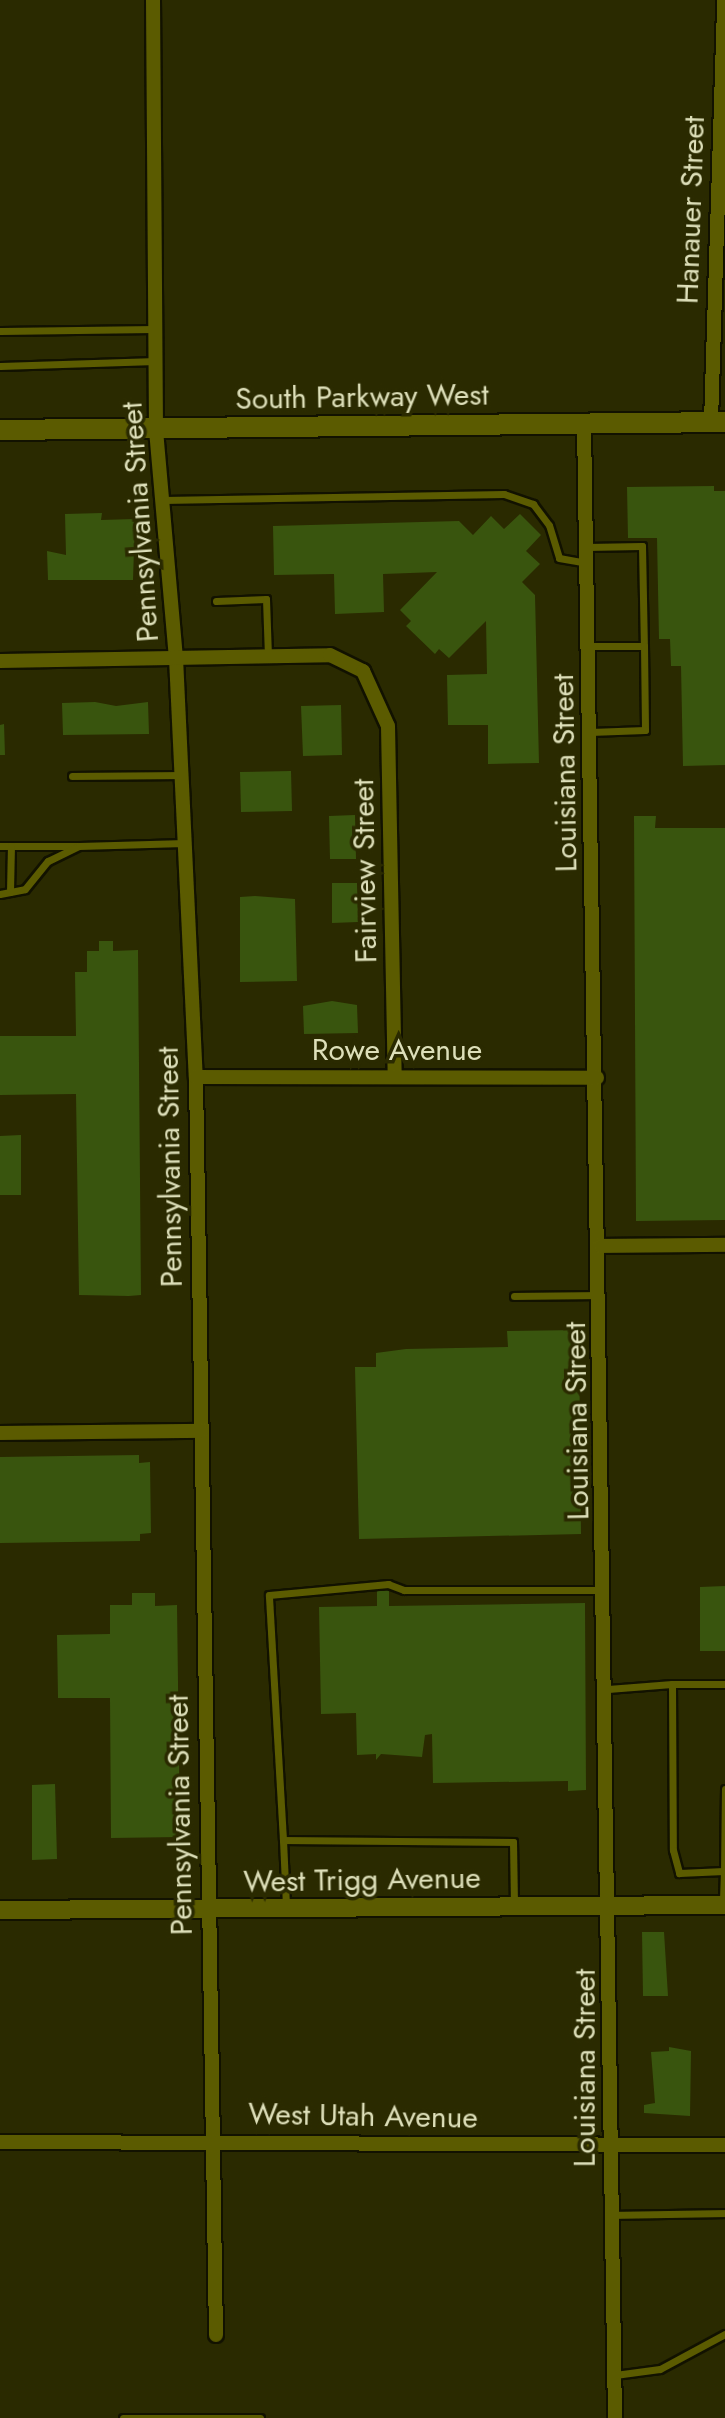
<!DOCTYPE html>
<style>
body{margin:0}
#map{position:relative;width:725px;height:2418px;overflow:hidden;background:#2a2a00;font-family:Jost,sans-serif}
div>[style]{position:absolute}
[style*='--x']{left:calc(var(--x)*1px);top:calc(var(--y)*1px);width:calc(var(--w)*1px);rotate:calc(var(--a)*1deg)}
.building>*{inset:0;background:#39550e}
.roads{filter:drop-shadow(2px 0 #121200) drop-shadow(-2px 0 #121200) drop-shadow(0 2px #121200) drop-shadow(0 -2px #121200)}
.service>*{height:7px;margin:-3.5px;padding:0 3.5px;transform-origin:3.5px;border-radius:3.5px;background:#5b5b00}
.minor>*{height:14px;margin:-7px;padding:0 7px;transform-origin:7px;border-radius:7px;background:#5b5b00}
.tertiary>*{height:18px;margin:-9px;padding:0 9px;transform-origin:9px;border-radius:9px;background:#5b5b00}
.secondary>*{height:20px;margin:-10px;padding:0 10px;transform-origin:10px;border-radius:10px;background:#5b5b00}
span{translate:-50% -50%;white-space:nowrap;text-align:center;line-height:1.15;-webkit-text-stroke:7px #2a2a00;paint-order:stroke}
.street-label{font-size:30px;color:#dddfb9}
</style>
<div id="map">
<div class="building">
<div style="clip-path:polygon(714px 486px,714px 491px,725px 491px,725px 765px,683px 766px,681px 666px,671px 666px,670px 639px,659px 639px,657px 538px,628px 538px,627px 487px)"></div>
<div style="clip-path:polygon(102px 513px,101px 520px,135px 519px,133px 580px,48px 580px,47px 551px,66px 555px,65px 514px)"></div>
<div style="clip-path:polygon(520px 514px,541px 535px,526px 551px,540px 564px,522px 582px,535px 595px,539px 763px,488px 764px,488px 725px,448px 725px,447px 675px,487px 674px,486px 621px,449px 658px,439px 649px,435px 654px,406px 626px,411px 621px,400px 610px,437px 572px,383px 574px,384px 612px,335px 614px,334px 574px,274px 575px,273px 526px,459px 521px,473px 535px,491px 516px,504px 529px)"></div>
<div style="clip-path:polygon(95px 702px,116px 706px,148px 702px,149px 734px,63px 735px,62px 703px)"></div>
<div style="clip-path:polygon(341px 705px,342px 755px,303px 756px,301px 706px)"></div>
<div style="clip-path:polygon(4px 724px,5px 755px,0 755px,0 725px)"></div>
<div style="clip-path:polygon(291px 771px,292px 811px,241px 812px,240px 772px)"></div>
<div style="clip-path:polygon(355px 815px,356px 859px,330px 859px,329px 816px)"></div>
<div style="clip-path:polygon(634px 816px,656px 816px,655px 828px,725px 828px,725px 1220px,636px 1221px)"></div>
<div style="clip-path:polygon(332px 883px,357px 883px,358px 922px,332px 923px)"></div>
<div style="clip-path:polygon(255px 896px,295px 899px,297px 981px,240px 982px,240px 897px)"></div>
<div style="clip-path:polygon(99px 941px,113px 941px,113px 951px,138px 950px,141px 1295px,129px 1296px,79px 1295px,76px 1094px,0 1095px,0 1036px,76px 1036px,75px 972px,87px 972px,87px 951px,99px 951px)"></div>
<div style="clip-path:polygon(332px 1001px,357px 1005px,358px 1033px,304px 1034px,303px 1006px)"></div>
<div style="clip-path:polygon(21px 1135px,21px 1195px,0 1195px,0 1136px)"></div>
<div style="clip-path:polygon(579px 1330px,581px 1534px,359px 1539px,355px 1367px,376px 1367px,376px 1353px,406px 1349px,508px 1347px,507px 1331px)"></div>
<div style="clip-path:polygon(139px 1455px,139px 1463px,150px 1462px,151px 1533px,140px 1534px,140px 1541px,0 1543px,0 1457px)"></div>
<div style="clip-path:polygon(725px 1586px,725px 1651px,700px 1651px,700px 1587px)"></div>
<div style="clip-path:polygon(377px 1590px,389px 1590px,389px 1606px,585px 1603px,586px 1790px,568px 1791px,568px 1781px,433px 1783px,432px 1734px,425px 1735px,422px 1757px,381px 1754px,376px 1760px,376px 1754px,357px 1755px,356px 1713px,321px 1714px,319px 1607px,377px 1606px)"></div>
<div style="clip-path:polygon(132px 1593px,155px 1593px,155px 1606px,177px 1605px,180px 1837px,111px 1838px,110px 1698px,58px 1698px,57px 1635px,110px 1634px,110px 1605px,132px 1605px)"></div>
<div style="clip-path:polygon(55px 1784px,57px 1859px,32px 1860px,32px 1785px)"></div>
<div style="clip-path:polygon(642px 1932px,664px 1932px,668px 1996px,643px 1996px)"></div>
<div style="clip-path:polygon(669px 2047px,691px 2051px,690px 2116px,644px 2113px,644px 2105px,655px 2103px,651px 2052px,669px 2051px)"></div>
</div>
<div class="roads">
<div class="service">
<div style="--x:0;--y:331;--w:155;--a:-0.7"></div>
<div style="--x:0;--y:366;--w:156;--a:-1.8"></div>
<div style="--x:163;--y:500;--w:341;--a:-1"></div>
<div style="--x:504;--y:494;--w:31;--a:19"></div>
<div style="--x:533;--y:504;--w:26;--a:53"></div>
<div style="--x:549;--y:525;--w:34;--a:73"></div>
<div style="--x:559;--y:558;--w:28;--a:10"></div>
<div style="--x:586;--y:547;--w:56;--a:-1"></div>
<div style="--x:642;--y:546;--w:100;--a:88.9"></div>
<div style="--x:216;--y:601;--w:50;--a:-2.3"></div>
<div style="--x:266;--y:599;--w:57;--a:88"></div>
<div style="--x:588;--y:646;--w:56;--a:0"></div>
<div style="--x:644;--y:646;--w:84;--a:89.3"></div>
<div style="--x:645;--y:730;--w:55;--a:177.9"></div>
<div style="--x:72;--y:776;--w:110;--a:-0.5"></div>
<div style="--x:0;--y:846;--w:77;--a:0"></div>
<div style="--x:10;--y:892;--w:46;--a:-88.8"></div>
<div style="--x:0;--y:894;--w:25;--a:-11"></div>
<div style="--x:25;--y:889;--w:36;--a:-51"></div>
<div style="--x:48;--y:861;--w:34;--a:-26"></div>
<div style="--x:79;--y:846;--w:106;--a:-1.6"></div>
<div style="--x:514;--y:1296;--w:85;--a:-0.7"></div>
<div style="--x:672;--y:1684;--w:53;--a:0"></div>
<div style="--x:608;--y:1689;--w:64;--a:-4.5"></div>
<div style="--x:672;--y:1684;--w:166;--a:89.7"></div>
<div style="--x:673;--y:1850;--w:24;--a:75"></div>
<div style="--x:679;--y:1873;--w:45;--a:-2.5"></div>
<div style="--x:724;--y:1871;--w:34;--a:92"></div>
<div style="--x:283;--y:1840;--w:66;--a:87.4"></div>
<div style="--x:724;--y:1871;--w:82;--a:-89.3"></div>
<div style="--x:514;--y:1905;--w:63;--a:-90.9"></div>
<div style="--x:513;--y:1842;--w:230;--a:-179.5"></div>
<div style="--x:283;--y:1840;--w:245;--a:-93.3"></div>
<div style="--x:269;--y:1595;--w:120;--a:-5.3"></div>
<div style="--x:388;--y:1584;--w:17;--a:21"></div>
<div style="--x:404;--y:1590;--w:200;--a:0"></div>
<div style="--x:611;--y:2215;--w:114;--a:-1"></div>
<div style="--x:615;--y:2375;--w:45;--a:-7.6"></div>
<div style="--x:660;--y:2369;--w:74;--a:-28.3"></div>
<div style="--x:123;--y:2418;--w:137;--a:0"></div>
</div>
<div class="minor">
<div style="--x:153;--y:0;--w:430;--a:89.6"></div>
<div style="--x:156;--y:430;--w:229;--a:85"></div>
<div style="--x:176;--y:658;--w:419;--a:87.3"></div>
<div style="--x:196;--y:1077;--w:1258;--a:89.09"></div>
<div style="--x:711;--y:422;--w:422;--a:-88.2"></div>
<div style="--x:584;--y:423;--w:1995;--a:89.11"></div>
<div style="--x:0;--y:661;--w:330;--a:-1"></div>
<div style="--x:330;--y:655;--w:37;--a:26"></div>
<div style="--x:363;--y:671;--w:60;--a:65.6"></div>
<div style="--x:388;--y:726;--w:349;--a:88.9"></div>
<div style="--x:196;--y:1077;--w:401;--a:0.1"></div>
<div style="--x:601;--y:1246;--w:124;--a:-0.5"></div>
<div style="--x:0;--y:1433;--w:201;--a:-0.6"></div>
<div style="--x:0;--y:2142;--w:725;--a:0.24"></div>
</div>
<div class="tertiary">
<div style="--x:0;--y:1910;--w:725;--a:-0.4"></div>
</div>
<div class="secondary">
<div style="--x:0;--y:430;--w:725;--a:-0.63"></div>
</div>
</div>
<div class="street-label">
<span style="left:691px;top:210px;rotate:-88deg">Hanauer Street</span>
<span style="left:362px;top:397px;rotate:-1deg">South Parkway West</span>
<span style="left:140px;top:522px;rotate:-94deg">Pennsylvania Street</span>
<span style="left:565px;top:773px;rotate:-91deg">Louisiana Street</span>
<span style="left:365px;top:871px;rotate:-91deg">Fairview Street</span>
<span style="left:397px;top:1050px">Rowe Avenue</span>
<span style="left:170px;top:1167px;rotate:-91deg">Pennsylvania Street</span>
<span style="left:577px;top:1421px;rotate:-91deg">Louisiana Street</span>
<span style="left:180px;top:1815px;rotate:-91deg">Pennsylvania Street</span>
<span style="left:362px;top:1880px;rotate:-1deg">West Trigg Avenue</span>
<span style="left:585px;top:2068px;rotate:-90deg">Louisiana Street</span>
<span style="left:363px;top:2116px;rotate:1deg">West Utah Avenue</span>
</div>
</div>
